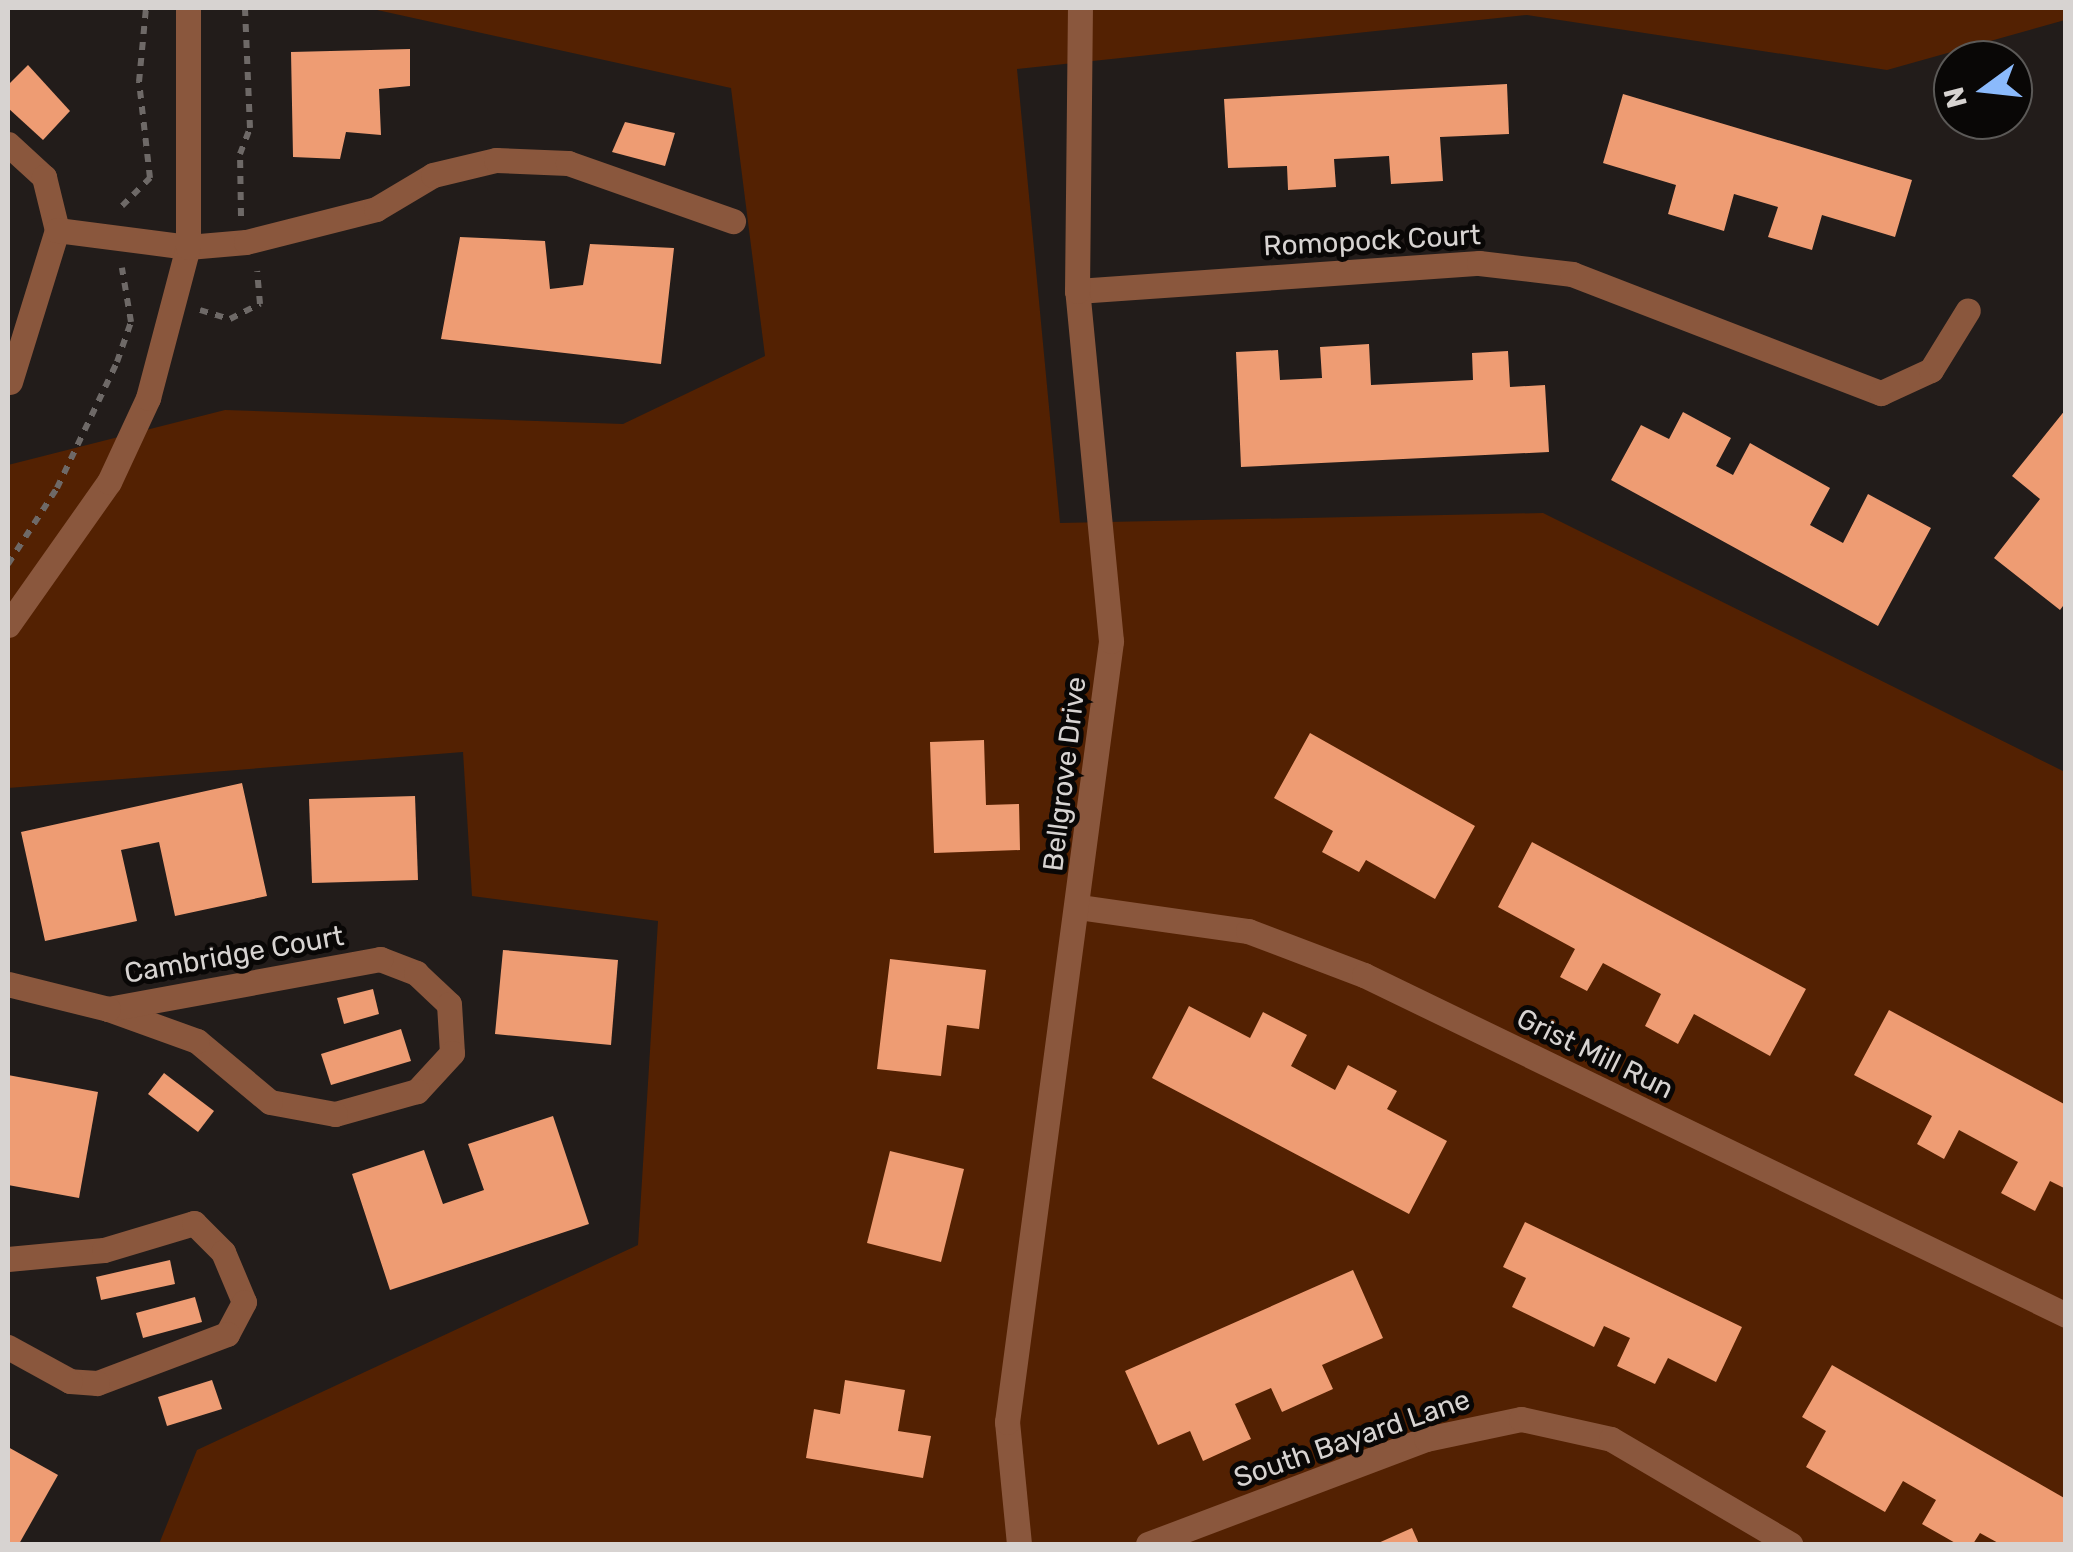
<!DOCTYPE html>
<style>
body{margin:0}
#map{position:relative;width:2073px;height:1552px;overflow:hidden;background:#221c1a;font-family:Rubik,sans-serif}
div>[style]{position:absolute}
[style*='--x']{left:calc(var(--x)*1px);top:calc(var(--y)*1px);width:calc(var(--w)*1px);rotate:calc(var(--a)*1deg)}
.green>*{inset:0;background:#532102}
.building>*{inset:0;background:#ee9c73}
.path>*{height:6px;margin-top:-3px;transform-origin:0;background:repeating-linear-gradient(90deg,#6e6967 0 8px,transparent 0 16px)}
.minor>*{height:25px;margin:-12.5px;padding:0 12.5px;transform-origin:12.5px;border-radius:12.5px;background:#8a573d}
span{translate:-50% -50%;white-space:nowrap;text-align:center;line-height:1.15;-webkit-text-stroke:10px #090706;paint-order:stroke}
.street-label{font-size:28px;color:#d7d3d1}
.frame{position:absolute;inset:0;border:10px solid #d7d3d1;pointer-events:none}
.north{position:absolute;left:1933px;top:40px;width:100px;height:100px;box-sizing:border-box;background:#090706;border:2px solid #5b5957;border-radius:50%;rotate:255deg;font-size:28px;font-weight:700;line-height:40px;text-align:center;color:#d7d3d1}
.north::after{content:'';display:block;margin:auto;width:35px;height:45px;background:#8bbafc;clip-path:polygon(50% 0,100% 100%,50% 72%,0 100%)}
</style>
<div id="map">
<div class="green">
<div style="clip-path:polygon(368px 8px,2065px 8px,2065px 20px,1887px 70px,1527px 15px,1017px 69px,1060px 523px,1543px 513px,2065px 772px,2065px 1544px,159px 1544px,197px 1450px,638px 1245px,658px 921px,472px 896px,463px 752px,8px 788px,8px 465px,225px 410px,623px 424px,765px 356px,731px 88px)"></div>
</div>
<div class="building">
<div style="clip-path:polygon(410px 49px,410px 86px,379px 89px,381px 135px,346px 132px,340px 159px,293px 157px,291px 52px)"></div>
<div style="clip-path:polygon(28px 65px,70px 111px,43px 140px,8px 108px,8px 85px)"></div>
<div style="clip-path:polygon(1507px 84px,1509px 134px,1440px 137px,1443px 181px,1391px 184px,1389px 156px,1334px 159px,1336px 187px,1288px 190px,1287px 166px,1228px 168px,1224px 99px)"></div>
<div style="clip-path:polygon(1623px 94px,1912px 180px,1895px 237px,1822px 215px,1812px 250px,1768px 237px,1778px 207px,1734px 194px,1724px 231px,1668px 214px,1676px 185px,1603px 163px)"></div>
<div style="clip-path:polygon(625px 122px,675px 133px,665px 166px,612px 152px)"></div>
<div style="clip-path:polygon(460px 237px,545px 241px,550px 289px,583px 285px,590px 244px,674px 248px,661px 364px,441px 339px)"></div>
<div style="clip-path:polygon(1369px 344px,1371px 385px,1473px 380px,1472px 353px,1508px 351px,1510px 387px,1545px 385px,1549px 452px,1241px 467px,1236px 352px,1278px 350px,1280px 380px,1322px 378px,1320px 347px)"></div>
<div style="clip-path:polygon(2066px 409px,2066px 602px,2060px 610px,1994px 558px,2040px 499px,2012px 476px)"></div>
<div style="clip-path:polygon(1683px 412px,1731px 438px,1716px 466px,1733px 475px,1750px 443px,1830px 488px,1810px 525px,1843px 543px,1868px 494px,1931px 528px,1878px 626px,1611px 480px,1641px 425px,1669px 439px)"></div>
<div style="clip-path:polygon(1310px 733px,1475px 826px,1435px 899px,1366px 860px,1359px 872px,1322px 852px,1333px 831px,1274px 798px)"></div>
<div style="clip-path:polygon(984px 740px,986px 805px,1019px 804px,1020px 850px,934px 853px,930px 742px)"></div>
<div style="clip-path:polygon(242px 783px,267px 896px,175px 916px,159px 842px,121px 850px,137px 921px,45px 941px,21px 832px)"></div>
<div style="clip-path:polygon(415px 796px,418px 880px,312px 883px,309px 799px)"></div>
<div style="clip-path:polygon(1532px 842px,1806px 989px,1770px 1056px,1694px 1014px,1678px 1044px,1645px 1026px,1661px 994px,1603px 963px,1587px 991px,1560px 977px,1575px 949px,1498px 907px)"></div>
<div style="clip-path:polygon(503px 950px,618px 960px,611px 1045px,495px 1034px)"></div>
<div style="clip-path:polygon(890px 959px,986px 970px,979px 1029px,947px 1025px,941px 1076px,877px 1069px)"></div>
<div style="clip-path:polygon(373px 989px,379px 1014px,344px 1024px,337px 998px)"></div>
<div style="clip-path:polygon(1189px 1006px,1250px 1038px,1263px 1012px,1307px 1035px,1291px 1066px,1335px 1090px,1348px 1065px,1397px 1091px,1387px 1109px,1447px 1141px,1409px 1214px,1152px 1078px)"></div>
<div style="clip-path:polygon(1889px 1010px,2066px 1105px,2066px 1189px,2050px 1181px,2035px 1211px,2001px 1193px,2018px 1162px,1959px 1130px,1944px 1159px,1917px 1144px,1932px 1116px,1854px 1075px)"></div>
<div style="clip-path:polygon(401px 1029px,411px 1061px,331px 1085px,321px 1054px)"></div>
<div style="clip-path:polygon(164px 1073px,214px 1111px,198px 1132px,148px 1094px)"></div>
<div style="clip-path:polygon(8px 1075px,98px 1092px,79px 1198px,8px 1185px)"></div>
<div style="clip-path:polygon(553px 1116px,589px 1224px,390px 1290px,352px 1174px,424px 1150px,443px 1204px,484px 1190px,468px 1144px)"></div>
<div style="clip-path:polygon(890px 1151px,964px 1169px,941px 1262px,867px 1243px)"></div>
<div style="clip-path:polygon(1525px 1222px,1742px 1327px,1716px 1382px,1668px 1358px,1655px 1384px,1617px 1366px,1630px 1338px,1604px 1326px,1594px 1347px,1512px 1307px,1526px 1278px,1503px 1267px)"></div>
<div style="clip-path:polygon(170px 1260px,175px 1284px,101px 1300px,96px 1277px)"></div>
<div style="clip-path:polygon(1353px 1270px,1383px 1338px,1322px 1365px,1333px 1389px,1282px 1412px,1271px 1388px,1235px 1404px,1251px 1439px,1203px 1461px,1190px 1431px,1158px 1445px,1125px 1371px)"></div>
<div style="clip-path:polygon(195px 1297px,202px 1322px,143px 1338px,136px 1313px)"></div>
<div style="clip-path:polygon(1832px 1365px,2066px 1499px,2066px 1544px,2000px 1544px,1980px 1533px,1973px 1544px,1957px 1544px,1922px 1524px,1936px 1500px,1903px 1481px,1885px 1512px,1806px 1467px,1826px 1431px,1802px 1417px)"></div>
<div style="clip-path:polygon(212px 1380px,222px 1409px,167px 1426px,158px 1397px)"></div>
<div style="clip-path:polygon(845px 1380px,905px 1390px,898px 1431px,931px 1436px,923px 1478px,806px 1458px,814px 1409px,840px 1414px)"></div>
<div style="clip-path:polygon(8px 1447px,58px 1475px,19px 1544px,8px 1544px)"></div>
<div style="clip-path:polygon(1412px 1528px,1419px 1544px,1376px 1544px)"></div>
</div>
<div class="path">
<div style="--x:122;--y:206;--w:40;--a:-45"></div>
<div style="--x:150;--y:178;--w:97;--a:-96.5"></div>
<div style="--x:139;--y:82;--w:74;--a:-84.6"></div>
<div style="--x:241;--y:216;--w:62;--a:-90.9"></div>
<div style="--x:240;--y:154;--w:28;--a:-69"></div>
<div style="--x:250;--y:128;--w:120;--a:-92.4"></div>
<div style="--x:200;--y:310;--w:31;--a:17"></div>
<div style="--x:230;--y:319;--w:34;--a:-27"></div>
<div style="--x:260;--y:304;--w:33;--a:-95"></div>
<div style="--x:8;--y:564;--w:90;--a:-57.2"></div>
<div style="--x:57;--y:488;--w:140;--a:-64.5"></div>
<div style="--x:117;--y:362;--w:42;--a:-70.7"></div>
<div style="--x:131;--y:322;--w:55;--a:-99.5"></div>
</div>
<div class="minor">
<div style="--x:8;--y:144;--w:49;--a:42.5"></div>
<div style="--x:44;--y:177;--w:55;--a:76.2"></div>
<div style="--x:57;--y:230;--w:159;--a:107.2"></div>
<div style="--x:57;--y:230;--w:132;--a:7.4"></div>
<div style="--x:188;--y:247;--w:58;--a:-4.9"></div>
<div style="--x:246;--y:242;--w:134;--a:-14.2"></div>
<div style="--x:376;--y:209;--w:66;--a:-30.8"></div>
<div style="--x:433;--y:175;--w:65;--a:-13.4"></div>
<div style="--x:496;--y:160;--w:72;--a:2.4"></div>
<div style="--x:568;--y:163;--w:175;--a:19.4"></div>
<div style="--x:1077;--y:291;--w:403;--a:-4"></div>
<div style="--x:1479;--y:263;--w:94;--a:6.7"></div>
<div style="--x:1572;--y:274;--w:331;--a:21.1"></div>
<div style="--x:1881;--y:393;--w:55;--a:-24.7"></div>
<div style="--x:1931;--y:370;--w:70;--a:-58.3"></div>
<div style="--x:8;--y:625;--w:175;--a:-54.8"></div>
<div style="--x:109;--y:482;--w:93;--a:-65.1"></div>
<div style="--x:148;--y:398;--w:156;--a:-75.2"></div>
<div style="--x:188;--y:247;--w:239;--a:-90"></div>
<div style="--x:1079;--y:907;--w:171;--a:8.1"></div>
<div style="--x:1248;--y:931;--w:124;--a:20.8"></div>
<div style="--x:1364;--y:975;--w:780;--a:25.84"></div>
<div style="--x:380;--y:959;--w:39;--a:21"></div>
<div style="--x:416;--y:973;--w:45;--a:43.2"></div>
<div style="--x:449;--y:1004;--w:49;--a:86.5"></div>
<div style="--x:452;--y:1053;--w:52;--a:132.6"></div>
<div style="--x:417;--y:1091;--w:85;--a:164.3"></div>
<div style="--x:335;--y:1114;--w:66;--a:-169.5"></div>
<div style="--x:270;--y:1102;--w:95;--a:-140.1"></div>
<div style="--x:197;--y:1041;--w:95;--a:-160.2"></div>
<div style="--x:108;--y:1009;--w:277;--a:-10.4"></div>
<div style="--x:8;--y:984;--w:103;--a:14"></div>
<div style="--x:8;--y:1259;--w:96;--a:-5.4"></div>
<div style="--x:104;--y:1250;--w:94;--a:-16.7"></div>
<div style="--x:194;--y:1223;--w:41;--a:45"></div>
<div style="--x:223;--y:1252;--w:54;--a:67.2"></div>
<div style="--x:244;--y:1302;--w:36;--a:118"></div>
<div style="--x:227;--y:1334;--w:139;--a:159.3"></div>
<div style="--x:97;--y:1383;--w:27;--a:-176"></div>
<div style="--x:70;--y:1381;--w:71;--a:-151.3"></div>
<div style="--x:1019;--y:1544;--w:123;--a:-95.6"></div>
<div style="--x:1007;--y:1422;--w:788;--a:-82.41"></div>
<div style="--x:1111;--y:641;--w:352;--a:-95.5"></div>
<div style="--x:1077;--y:291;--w:283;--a:-89.4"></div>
<div style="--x:1148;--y:1544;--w:297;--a:-20.7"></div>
<div style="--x:1426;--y:1439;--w:97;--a:-11.9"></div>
<div style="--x:1521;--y:1419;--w:92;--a:12.5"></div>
<div style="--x:1611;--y:1439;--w:208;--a:30.4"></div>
</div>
<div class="street-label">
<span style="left:1372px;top:241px;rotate:-3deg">Romopock Court</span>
<span style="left:1065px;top:774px;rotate:-83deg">Bellgrove Drive</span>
<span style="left:234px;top:955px;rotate:-10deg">Cambridge Court</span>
<span style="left:1595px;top:1054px;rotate:26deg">Grist Mill Run</span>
<span style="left:1352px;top:1439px;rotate:-19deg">South Bayard Lane</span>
</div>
<div class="frame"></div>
<div class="north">N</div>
</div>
